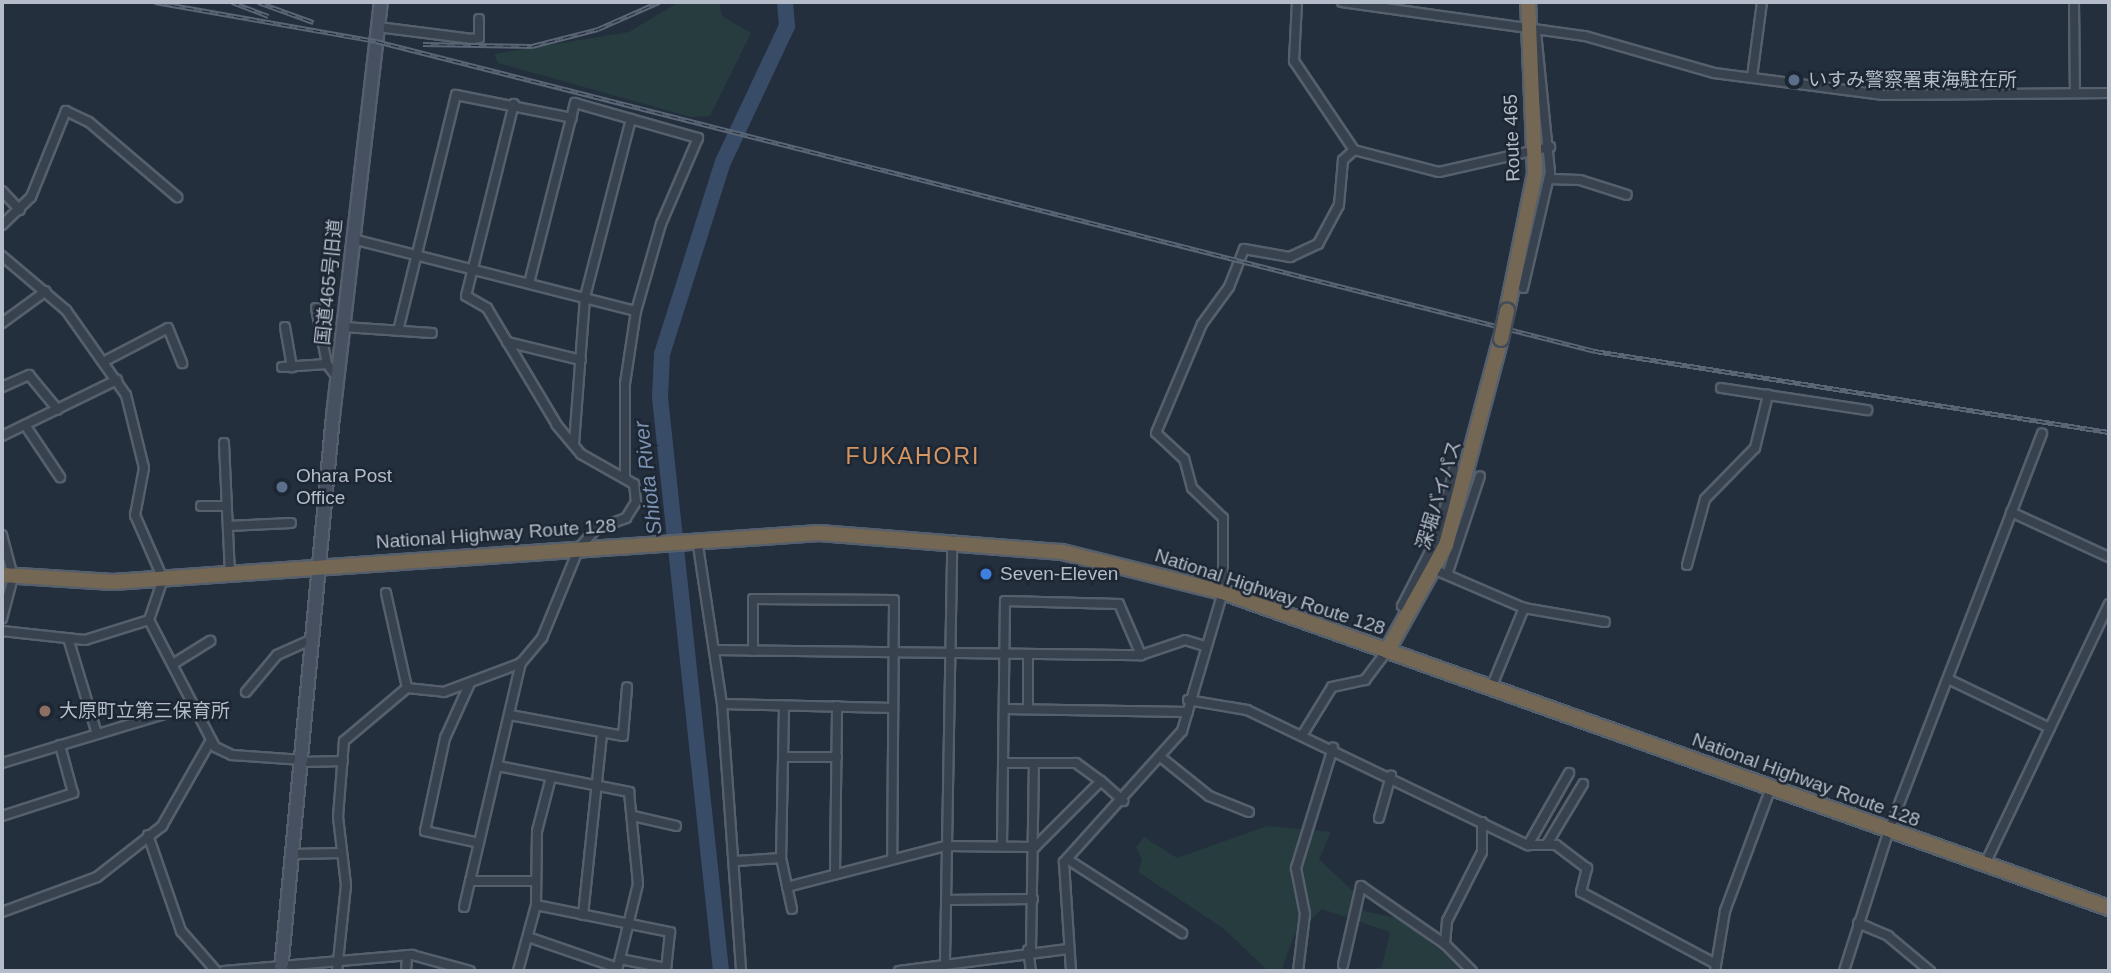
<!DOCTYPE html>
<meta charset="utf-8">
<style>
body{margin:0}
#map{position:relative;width:2111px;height:973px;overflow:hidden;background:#242f3e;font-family:Helvetica,"Noto Sans JP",sans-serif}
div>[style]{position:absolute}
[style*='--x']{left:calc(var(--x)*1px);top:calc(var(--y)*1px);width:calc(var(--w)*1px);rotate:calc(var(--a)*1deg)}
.green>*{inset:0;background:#263c3f}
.river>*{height:16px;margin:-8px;padding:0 8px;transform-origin:8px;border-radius:8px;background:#394c67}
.roads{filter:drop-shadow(2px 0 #565f6c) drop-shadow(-2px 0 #565f6c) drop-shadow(0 2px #565f6c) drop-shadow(0 -2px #565f6c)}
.street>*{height:8px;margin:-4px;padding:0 4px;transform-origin:4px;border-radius:4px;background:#38414e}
.secondary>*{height:12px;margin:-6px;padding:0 6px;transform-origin:6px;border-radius:6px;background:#465061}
.highway>*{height:14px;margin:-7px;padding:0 7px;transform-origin:7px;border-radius:7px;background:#746855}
.rail>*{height:5px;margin-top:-2.5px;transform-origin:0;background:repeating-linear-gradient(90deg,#1d2633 0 8px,#5a6575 0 16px);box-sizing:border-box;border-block:2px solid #5a6575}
.bridges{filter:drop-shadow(2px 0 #434c59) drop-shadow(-2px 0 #434c59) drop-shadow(0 2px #434c59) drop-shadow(0 -2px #434c59)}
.highway-bridge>*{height:14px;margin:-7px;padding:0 7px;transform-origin:7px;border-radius:7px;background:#746855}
.dots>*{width:19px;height:19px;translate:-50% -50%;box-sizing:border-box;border:4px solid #1d2633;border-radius:50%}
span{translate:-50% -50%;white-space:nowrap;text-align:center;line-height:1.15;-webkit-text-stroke:5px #1d2633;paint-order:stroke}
.poi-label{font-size:19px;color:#b4bcc9}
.left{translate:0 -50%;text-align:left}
.street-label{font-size:19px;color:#b4bcc9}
.water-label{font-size:21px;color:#7c92b1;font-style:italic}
.quarter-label{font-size:23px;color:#d59563;letter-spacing:2px}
.frame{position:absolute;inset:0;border:4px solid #b4bcc9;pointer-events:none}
</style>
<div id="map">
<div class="green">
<div style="clip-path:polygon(679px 2px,719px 2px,722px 16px,751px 33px,710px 116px,691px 117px,498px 63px,494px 54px,629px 32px)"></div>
<div style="clip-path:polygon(1267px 826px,1331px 832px,1319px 859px,1359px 897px,1364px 911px,1400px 919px,1467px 971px,1366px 971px,1382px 967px,1390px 932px,1322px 909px,1294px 936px,1281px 971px,1268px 971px,1223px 928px,1138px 872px,1142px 860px,1136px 847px,1144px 837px,1177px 858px)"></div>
</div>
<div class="river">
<div style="--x:721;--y:971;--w:577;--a:-96.07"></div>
<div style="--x:660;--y:397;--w:43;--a:-87.3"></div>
<div style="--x:662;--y:354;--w:201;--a:-72.4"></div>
<div style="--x:723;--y:162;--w:150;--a:-64.8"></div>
<div style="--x:787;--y:26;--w:24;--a:-95"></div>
</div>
<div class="roads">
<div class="street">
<div style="--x:1297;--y:2;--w:59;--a:92.9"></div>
<div style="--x:1294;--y:61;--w:107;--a:56"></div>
<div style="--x:1342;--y:2;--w:245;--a:8"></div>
<div style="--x:1585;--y:36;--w:134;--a:16"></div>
<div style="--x:1714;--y:73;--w:171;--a:7.4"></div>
<div style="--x:1884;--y:95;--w:225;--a:-0.5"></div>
<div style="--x:2074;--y:2;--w:90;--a:89.4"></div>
<div style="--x:378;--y:27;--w:95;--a:7.3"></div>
<div style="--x:472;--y:39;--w:7;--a:-8"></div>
<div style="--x:479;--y:38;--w:19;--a:-90"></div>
<div style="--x:1752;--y:77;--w:76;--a:-82.4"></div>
<div style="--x:1354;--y:150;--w:88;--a:14.5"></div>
<div style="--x:1439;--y:172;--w:114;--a:-12.7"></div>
<div style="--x:1549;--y:179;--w:31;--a:2"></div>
<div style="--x:1580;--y:180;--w:49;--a:17.7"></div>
<div style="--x:2;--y:191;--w:26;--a:47"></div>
<div style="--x:2;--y:225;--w:40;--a:-44"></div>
<div style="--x:31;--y:197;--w:93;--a:-67.9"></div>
<div style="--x:66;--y:111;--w:25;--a:26"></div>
<div style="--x:89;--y:122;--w:116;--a:40.4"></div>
<div style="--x:353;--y:239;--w:292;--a:14.3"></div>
<div style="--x:2;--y:256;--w:84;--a:40.2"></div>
<div style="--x:66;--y:310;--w:104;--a:54.8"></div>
<div style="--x:126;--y:395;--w:75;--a:76.1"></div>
<div style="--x:144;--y:468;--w:48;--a:100.8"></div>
<div style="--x:135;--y:515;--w:70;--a:66.4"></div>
<div style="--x:163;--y:579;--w:43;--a:108.9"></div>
<div style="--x:149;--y:620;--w:143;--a:62.5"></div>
<div style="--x:215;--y:747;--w:19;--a:25"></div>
<div style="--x:232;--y:755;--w:71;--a:4"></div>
<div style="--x:529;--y:283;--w:186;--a:-75.7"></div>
<div style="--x:575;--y:103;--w:128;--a:15.9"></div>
<div style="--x:698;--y:138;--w:94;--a:113.3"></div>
<div style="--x:661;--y:224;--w:91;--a:106"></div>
<div style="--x:636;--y:311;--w:74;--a:98.6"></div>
<div style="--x:625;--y:384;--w:94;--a:90"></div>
<div style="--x:1523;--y:288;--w:119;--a:-76.9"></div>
<div style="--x:1550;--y:172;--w:141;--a:-95.7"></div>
<div style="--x:316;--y:308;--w:57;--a:78.9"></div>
<div style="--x:2;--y:323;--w:54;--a:-36"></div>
<div style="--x:285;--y:327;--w:41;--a:80.1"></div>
<div style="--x:344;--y:327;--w:88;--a:3.9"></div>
<div style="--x:398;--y:331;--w:243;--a:-76.2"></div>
<div style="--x:456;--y:95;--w:118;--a:11.2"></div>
<div style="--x:507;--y:342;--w:76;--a:13.7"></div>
<div style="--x:103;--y:362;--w:73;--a:-27.6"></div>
<div style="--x:168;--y:328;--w:38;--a:68"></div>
<div style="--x:282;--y:367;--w:45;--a:-3.8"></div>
<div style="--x:327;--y:364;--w:18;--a:52"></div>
<div style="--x:2;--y:387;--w:30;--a:-24"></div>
<div style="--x:29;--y:375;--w:45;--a:50.4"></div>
<div style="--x:1721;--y:388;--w:148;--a:8.6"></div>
<div style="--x:25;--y:425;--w:63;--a:56.1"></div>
<div style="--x:2;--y:436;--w:128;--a:-26"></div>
<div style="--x:224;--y:443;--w:131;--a:87.4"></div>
<div style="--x:574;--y:444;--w:147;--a:-85.7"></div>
<div style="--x:585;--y:297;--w:184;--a:-75.5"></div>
<div style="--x:201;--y:506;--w:26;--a:0"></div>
<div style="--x:2011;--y:512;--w:108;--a:24.7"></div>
<div style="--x:228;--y:526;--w:63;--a:-2.7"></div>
<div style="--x:2;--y:535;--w:43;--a:75.3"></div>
<div style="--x:13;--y:577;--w:43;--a:104.7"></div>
<div style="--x:697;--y:539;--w:167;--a:81.4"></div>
<div style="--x:722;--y:704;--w:268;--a:85.9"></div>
<div style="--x:1424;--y:565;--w:109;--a:23.3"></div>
<div style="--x:1524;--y:608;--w:82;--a:9.8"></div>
<div style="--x:1687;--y:565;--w:68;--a:-74.7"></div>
<div style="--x:1705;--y:499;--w:71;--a:-45.6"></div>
<div style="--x:1755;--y:448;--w:55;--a:-76.2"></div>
<div style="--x:1447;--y:575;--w:104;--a:-71.6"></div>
<div style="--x:386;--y:593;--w:97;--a:77.5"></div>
<div style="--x:1410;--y:612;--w:10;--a:-143"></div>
<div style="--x:1402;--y:606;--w:79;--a:-62.8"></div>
<div style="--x:1438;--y:536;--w:69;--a:-76.6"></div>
<div style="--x:2;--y:631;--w:83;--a:6.2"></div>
<div style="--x:85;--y:640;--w:67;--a:-17.4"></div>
<div style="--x:68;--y:638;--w:100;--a:73.2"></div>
<div style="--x:714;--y:650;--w:427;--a:0.7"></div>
<div style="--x:1141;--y:655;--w:46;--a:-18.8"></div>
<div style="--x:1185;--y:640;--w:21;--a:17"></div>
<div style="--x:753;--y:651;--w:52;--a:-90"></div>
<div style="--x:753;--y:599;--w:141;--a:0.4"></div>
<div style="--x:894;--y:600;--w:258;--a:90.4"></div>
<div style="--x:173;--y:664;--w:44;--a:-31.9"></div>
<div style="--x:1948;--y:679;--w:113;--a:25.7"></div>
<div style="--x:470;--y:683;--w:60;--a:114.4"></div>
<div style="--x:445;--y:738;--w:95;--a:102.1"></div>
<div style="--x:425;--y:831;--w:55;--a:12.5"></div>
<div style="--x:1491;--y:688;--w:87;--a:-67.6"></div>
<div style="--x:246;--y:692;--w:48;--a:-50"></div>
<div style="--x:277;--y:655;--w:37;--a:-24"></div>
<div style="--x:1188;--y:700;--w:60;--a:9.6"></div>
<div style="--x:1247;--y:710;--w:312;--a:25.7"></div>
<div style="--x:1528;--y:845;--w:28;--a:0"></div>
<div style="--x:1556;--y:845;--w:39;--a:37"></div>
<div style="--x:1587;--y:868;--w:25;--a:104"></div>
<div style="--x:1581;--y:892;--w:153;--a:28.1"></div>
<div style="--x:722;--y:704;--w:171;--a:1.3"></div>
<div style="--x:784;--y:706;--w:152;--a:91.1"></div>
<div style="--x:781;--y:858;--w:52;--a:77.8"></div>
<div style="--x:1004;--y:709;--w:184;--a:0.9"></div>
<div style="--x:1028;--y:709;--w:55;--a:-90"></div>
<div style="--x:510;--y:715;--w:115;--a:10.5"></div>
<div style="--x:623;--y:736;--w:49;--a:-85.3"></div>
<div style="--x:1303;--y:734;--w:55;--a:-58.3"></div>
<div style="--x:1332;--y:687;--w:34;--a:-12"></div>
<div style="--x:1365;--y:680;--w:36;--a:-53"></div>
<div style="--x:783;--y:757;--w:54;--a:0"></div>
<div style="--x:1163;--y:759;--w:59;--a:38.8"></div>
<div style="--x:1209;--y:796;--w:43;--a:21.8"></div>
<div style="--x:302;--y:762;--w:41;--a:-1.4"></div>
<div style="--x:2;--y:763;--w:201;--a:-16.8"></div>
<div style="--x:1003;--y:763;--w:73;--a:0"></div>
<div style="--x:1076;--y:763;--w:31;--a:36"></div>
<div style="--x:498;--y:766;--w:134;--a:11.2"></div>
<div style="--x:629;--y:792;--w:92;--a:84.4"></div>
<div style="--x:638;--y:884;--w:89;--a:103.6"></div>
<div style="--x:551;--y:777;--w:56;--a:104.5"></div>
<div style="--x:537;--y:831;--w:74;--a:90.8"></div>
<div style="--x:536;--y:905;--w:137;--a:11.4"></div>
<div style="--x:670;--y:932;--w:36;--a:96"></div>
<div style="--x:666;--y:968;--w:47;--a:-168.9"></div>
<div style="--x:2;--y:816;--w:75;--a:-17.9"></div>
<div style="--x:73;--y:793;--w:50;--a:-105.2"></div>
<div style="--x:633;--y:816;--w:44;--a:13.1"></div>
<div style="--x:1379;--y:818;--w:44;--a:-74.1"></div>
<div style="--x:148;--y:835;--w:102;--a:71"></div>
<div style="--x:181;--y:931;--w:53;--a:48.8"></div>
<div style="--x:1547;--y:844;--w:70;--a:-59"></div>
<div style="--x:1528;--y:845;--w:83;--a:-60.3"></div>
<div style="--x:1002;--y:846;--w:245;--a:-89.3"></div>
<div style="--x:1005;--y:601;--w:114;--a:1.5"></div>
<div style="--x:1119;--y:604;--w:56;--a:66.7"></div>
<div style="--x:293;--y:854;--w:49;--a:-1.2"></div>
<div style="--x:1067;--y:859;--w:137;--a:32.8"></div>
<div style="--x:736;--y:861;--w:45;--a:-3.8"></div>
<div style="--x:1985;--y:864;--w:288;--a:-64.5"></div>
<div style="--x:835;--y:874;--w:168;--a:-89.3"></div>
<div style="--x:470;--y:881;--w:65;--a:0"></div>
<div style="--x:787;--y:887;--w:164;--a:-14.5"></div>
<div style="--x:946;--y:846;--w:89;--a:0.6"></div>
<div style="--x:1035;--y:847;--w:93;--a:-45"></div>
<div style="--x:1101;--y:781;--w:30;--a:42"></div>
<div style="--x:946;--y:900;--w:87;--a:-0.7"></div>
<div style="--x:464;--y:907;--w:251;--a:-76.9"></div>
<div style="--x:2;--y:912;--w:101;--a:-20.2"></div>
<div style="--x:97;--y:877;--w:83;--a:-38.1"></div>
<div style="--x:162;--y:826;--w:99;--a:-60.3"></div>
<div style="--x:583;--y:915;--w:183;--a:-84"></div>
<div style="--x:1858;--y:923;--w:33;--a:23"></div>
<div style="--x:1888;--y:936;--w:55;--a:39.8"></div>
<div style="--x:528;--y:937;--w:95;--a:19"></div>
<div style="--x:1445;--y:944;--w:23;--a:-85"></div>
<div style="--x:1447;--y:921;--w:77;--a:-63.1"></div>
<div style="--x:1482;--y:852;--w:30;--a:-90"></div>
<div style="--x:1028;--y:950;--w:21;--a:82"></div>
<div style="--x:1031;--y:950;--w:187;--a:-89.1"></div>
<div style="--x:945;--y:961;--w:421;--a:-89"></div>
<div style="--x:1343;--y:965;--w:81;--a:-77.2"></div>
<div style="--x:1361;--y:886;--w:102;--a:34.6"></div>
<div style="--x:1445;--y:944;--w:38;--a:45"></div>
<div style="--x:224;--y:971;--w:189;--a:-4.9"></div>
<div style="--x:412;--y:955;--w:60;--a:15.4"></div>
<div style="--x:337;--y:971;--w:86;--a:-84"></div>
<div style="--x:346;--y:885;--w:68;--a:-96.7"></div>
<div style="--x:338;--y:817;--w:76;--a:-85.5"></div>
<div style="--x:344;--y:741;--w:82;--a:-40.1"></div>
<div style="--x:407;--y:688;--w:37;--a:6"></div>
<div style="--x:444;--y:692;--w:82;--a:-20.6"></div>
<div style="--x:521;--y:663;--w:33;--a:-50"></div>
<div style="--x:542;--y:638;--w:97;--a:-67.7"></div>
<div style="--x:579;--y:548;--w:25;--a:-48"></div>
<div style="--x:596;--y:529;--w:32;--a:-20"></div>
<div style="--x:626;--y:518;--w:19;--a:-58"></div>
<div style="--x:636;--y:502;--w:18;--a:-96"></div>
<div style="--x:634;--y:484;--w:61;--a:-150.5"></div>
<div style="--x:581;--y:454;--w:38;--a:-130"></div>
<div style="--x:557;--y:425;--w:136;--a:-120.9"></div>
<div style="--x:487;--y:308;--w:24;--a:-150"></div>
<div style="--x:466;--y:296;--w:198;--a:-76"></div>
<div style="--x:406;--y:971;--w:16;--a:-86"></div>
<div style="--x:518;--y:971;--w:68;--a:-74.7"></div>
<div style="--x:899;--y:971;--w:170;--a:-7.4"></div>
<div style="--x:1071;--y:971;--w:109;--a:-93.7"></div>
<div style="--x:1064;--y:862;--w:176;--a:-48"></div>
<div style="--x:1182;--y:731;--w:145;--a:-73.6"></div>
<div style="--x:1223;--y:592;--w:74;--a:-90"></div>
<div style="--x:1223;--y:518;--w:43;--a:-135.9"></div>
<div style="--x:1192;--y:488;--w:30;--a:-105"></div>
<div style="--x:1184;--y:459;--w:38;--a:-137"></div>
<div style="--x:1156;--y:433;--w:118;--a:-67.1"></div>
<div style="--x:1202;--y:324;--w:46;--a:-53.9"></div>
<div style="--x:1229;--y:287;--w:41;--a:-68.5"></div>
<div style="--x:1244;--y:249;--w:47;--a:9.9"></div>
<div style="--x:1290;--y:257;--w:31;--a:-25"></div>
<div style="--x:1318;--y:244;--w:44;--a:-61.7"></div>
<div style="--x:1339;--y:205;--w:45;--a:-84.9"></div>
<div style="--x:1343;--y:160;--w:15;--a:-42"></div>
<div style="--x:1298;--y:971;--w:57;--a:-83"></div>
<div style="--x:1305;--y:914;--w:47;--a:-101.1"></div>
<div style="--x:1296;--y:868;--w:126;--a:-72.9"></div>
<div style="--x:1715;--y:971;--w:61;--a:-80.5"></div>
<div style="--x:1725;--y:911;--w:132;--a:-69.6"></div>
<div style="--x:1844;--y:971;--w:148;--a:-72.3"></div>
<div style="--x:1889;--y:830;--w:425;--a:-68.9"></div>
</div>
<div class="secondary">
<div style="--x:281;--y:971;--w:557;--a:-84.65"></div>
<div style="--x:333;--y:416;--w:417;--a:-83.4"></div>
</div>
<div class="highway">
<div style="--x:1507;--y:311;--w:141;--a:-78.5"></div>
<div style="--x:1535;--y:173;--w:171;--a:-92.3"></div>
<div style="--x:2;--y:575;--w:111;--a:3.6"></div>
<div style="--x:113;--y:582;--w:708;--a:-3.97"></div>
<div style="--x:819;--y:533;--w:244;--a:4.5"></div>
<div style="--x:1062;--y:552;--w:166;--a:14"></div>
<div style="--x:1223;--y:592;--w:941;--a:19.63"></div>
<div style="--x:1387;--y:651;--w:121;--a:-60.9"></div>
<div style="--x:1446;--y:545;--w:213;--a:-75.1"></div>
</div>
</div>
<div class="rail">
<div style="--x:155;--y:2;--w:224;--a:10"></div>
<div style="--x:376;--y:41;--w:1258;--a:14.27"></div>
<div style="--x:1595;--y:351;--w:520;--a:8.96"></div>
<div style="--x:232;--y:2;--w:39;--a:21"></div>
<div style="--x:258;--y:2;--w:59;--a:20"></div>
<div style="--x:423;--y:44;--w:109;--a:1.1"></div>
<div style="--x:532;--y:46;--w:68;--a:-14.4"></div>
<div style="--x:598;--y:29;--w:67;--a:-23.9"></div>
</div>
<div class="bridges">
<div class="highway-bridge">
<div style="--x:1501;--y:339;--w:29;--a:-78"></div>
</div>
</div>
<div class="dots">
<div style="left:1794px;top:80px;background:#5c6f8a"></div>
<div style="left:282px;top:487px;background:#5c6f8a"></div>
<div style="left:986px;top:574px;background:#3f7fe0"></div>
<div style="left:45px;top:711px;background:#8d6e63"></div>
</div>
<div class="poi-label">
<span class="left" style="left:1808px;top:80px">いすみ警察署東海駐在所</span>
<span class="left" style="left:296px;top:487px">Ohara Post<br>Office</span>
<span class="left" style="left:1000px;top:574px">Seven-Eleven</span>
<span class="left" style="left:59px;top:711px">大原町立第三保育所</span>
</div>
<div class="street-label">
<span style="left:1512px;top:138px;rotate:-92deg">Route 465</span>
<span style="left:329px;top:282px;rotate:-84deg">国道465号旧道</span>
<span style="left:1439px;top:495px;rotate:-73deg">深堀バイパス</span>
<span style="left:496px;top:534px;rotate:-4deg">National Highway Route 128</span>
<span style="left:1270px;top:592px;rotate:18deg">National Highway Route 128</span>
<span style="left:1806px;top:780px;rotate:20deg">National Highway Route 128</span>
</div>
<div class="water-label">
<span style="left:648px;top:478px;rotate:-97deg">Shiota River</span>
</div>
<div class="quarter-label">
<span style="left:913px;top:456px">FUKAHORI</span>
</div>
<div class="frame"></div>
</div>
